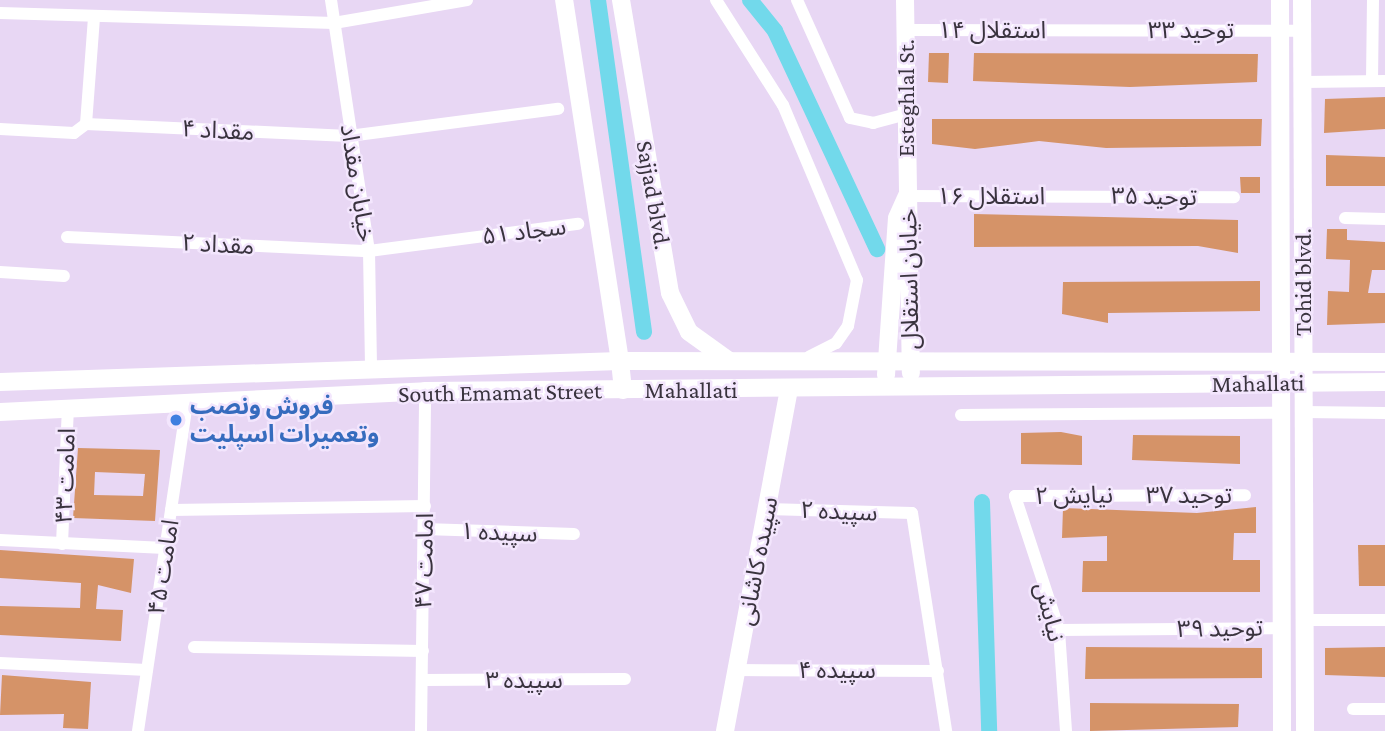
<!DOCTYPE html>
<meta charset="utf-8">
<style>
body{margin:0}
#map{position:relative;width:1385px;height:731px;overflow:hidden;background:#e8d7f4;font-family:"Crimson Pro","Noto Sans Arabic",serif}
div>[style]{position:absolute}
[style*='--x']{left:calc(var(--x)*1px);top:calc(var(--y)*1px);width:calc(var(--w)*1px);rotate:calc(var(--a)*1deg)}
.canal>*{height:16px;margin:-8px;padding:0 8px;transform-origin:8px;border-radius:8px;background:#72d9eb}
.building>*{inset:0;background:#d59368}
.street>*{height:12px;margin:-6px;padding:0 6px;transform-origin:6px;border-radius:6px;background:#fff}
.secondary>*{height:18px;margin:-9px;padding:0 9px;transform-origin:9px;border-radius:9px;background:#fff}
.dots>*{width:19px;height:19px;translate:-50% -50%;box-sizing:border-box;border:4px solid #f3e6fd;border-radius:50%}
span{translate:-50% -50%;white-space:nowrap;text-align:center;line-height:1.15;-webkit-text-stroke:5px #f3e6fd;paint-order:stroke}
.street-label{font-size:24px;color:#39333e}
.shop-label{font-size:24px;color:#366cbe;font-weight:700}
.left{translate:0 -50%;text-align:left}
</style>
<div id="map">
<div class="canal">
<div style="--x:598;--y:0;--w:335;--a:82.1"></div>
<div style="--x:750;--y:0;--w:40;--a:51"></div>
<div style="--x:775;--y:31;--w:241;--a:64.9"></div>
<div style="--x:982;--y:502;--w:229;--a:88.2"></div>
</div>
<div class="building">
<div style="clip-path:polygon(929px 53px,949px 53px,948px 83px,928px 82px)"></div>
<div style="clip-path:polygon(974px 53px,1258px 54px,1257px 82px,1130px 87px,973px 81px)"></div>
<div style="clip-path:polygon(1385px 97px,1385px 129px,1324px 133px,1325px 99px)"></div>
<div style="clip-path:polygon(932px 119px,1262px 119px,1261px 146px,1106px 148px,1039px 141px,975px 149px,932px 144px)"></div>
<div style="clip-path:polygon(1326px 155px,1385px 157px,1385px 186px,1326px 186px)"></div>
<div style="clip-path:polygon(1240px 177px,1260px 177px,1260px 193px,1241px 193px)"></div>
<div style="clip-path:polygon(974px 214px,1238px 220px,1238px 253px,1198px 246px,974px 247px)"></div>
<div style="clip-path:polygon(1327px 229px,1347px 229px,1347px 240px,1385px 242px,1385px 270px,1372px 270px,1368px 293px,1385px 293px,1385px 323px,1327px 325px,1328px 291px,1349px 292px,1350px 260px,1326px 259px)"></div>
<div style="clip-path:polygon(1260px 281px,1260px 311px,1108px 313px,1108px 323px,1062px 314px,1063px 282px)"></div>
<div style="clip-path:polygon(1061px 432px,1082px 436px,1082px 465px,1021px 464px,1021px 433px)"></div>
<div style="clip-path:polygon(1133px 435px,1240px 436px,1240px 464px,1132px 460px)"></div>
<div style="clip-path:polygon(evenodd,78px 448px,160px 450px,155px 521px,73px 518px,78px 448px,95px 472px,145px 474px,143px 496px,94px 495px,95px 472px)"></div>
<div style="clip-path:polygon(1256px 507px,1256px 533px,1234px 533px,1233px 560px,1260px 560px,1260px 592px,1082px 592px,1083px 561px,1107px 561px,1107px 536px,1062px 538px,1063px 508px,1197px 513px)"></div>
<div style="clip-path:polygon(1358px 545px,1385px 545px,1385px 586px,1359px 586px)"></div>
<div style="clip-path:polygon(0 550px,134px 559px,131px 593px,98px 585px,96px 609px,123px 610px,121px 641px,0 635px,0 606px,80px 608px,81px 583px,0 578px)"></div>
<div style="clip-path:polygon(1086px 647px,1262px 648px,1262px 678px,1085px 679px)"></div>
<div style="clip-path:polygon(1385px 647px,1385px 677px,1325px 675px,1325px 648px)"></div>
<div style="clip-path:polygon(2px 675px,91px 682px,88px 729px,63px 728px,64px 714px,0 715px)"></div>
<div style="clip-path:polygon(1090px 703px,1239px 704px,1238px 727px,1090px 731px)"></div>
</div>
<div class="street">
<div style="--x:331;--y:0;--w:254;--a:81.4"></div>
<div style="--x:369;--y:251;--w:117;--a:89"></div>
<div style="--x:716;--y:0;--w:125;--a:57.5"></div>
<div style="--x:783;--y:105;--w:190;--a:67.1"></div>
<div style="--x:857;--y:280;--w:47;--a:101.1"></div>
<div style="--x:848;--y:326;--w:21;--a:125"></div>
<div style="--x:836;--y:343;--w:30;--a:153"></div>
<div style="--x:797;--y:0;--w:129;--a:65.8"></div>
<div style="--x:850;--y:118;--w:24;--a:12"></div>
<div style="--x:873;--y:123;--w:34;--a:-15"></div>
<div style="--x:0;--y:13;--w:334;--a:1.7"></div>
<div style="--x:334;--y:23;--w:135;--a:-9.8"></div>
<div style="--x:906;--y:30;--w:396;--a:0.1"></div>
<div style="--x:1372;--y:81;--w:81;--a:-89.3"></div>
<div style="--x:1303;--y:82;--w:82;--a:-0.7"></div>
<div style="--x:86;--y:124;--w:263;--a:2.6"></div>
<div style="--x:349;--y:136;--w:211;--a:-7.4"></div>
<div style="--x:0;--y:129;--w:74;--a:3.1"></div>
<div style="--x:74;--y:133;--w:15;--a:-37"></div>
<div style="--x:86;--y:124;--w:107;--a:-85.7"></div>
<div style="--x:907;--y:196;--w:327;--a:0.2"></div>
<div style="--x:1345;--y:218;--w:40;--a:1.4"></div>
<div style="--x:67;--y:237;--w:302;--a:2.7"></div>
<div style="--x:369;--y:251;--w:211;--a:-7.4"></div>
<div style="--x:0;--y:272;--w:64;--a:3.6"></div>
<div style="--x:1304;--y:412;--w:81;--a:0.7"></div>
<div style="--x:961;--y:415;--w:320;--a:-0.4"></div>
<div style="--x:767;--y:509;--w:145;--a:1.6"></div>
<div style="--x:912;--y:513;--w:221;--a:81.1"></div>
<div style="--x:171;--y:510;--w:254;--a:-0.9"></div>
<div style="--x:424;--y:529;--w:150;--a:1.9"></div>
<div style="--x:0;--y:540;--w:165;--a:2.8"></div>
<div style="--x:62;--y:544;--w:136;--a:-87.5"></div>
<div style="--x:1304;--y:620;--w:81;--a:0"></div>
<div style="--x:1059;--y:630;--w:223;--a:-0.5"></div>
<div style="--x:194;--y:647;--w:229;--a:1"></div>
<div style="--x:0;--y:663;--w:147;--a:2.7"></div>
<div style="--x:736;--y:670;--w:202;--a:0.3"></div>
<div style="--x:423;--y:680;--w:202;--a:-0.3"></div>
<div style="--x:1353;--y:709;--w:32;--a:0"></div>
<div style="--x:138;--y:731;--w:332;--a:-81.5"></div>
<div style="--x:421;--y:731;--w:340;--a:-89.3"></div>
<div style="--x:1066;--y:731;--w:101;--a:-94"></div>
<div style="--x:1059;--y:630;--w:141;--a:-108.2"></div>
<div style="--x:1015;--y:496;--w:230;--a:-0.2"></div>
</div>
<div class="secondary">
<div style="--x:621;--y:0;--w:297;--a:80.5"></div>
<div style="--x:670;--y:293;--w:43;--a:64"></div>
<div style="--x:689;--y:332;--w:48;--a:35.7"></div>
<div style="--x:905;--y:0;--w:373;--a:89.1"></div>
<div style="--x:1280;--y:0;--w:731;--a:89.84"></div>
<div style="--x:1302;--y:0;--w:731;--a:89.76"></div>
<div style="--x:886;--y:375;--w:157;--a:-86"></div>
<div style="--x:897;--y:218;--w:24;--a:-66"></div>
<div style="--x:0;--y:382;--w:620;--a:-1.94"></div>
<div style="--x:620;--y:361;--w:365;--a:-98.8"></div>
<div style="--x:623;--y:390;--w:29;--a:-96"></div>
<div style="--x:620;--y:361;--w:765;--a:0.07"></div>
<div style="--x:0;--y:412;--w:426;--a:-2.8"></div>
<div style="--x:425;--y:391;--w:960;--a:-0.54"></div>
<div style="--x:725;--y:731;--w:347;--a:-79.4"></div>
</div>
<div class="dots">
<div style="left:176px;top:420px;background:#3f7fe0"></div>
</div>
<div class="street-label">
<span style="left:992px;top:30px">استقلال ۱۴</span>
<span style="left:1191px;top:30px">توحید ۳۳</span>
<span style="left:906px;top:98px;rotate:-90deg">Esteghlal St.</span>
<span style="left:218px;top:130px;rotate:3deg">مقداد ۴</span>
<span style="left:358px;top:183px;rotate:81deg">خیابان مقداد</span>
<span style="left:654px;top:195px;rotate:80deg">Sajjad blvd.</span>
<span style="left:991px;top:196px">استقلال ۱۶</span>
<span style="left:1154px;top:196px;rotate:1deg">توحید ۳۵</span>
<span style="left:524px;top:231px;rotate:-7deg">سجاد ۵۱</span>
<span style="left:218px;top:244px;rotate:3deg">مقداد ۲</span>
<span style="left:909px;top:279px;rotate:-91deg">خیابان استقلال</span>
<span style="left:1303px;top:282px;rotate:-90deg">Tohid blvd.</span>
<span style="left:1258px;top:383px;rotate:-1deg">Mahallati</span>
<span style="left:691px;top:390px">Mahallati</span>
<span style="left:500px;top:392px;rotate:-1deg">South Emamat Street</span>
<span style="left:65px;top:476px;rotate:-88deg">امامت ۴۳</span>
<span style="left:1074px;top:495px;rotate:-1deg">نیایش ۲</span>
<span style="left:1189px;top:495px">توحید ۳۷</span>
<span style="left:839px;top:511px;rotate:2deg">سپیده ۲</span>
<span style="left:499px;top:532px;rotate:2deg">سپیده ۱</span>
<span style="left:424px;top:561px;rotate:-89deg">امامت ۴۷</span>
<span style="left:757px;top:561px;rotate:-79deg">سپیده کاشانی</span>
<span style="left:163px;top:567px;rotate:-81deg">امامت ۴۵</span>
<span style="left:1050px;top:612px;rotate:76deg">نیایش</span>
<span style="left:1220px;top:628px;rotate:-1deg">توحید ۳۹</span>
<span style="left:837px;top:670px">سپیده ۴</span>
<span style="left:524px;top:680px">سپیده ۳</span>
</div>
<div class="shop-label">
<span class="left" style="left:190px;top:420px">فروش ونصب<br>وتعمیرات اسپلیت</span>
</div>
</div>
